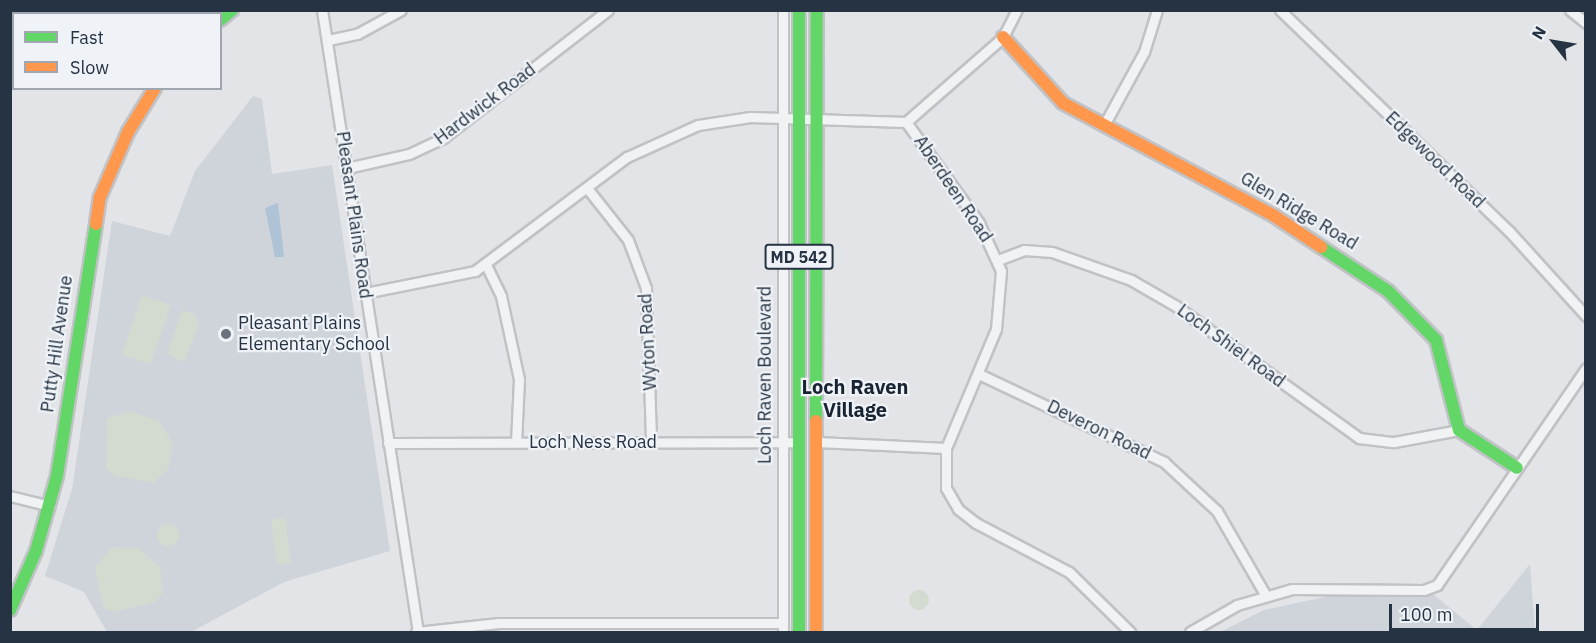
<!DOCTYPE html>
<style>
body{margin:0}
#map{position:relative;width:1596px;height:643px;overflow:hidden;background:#e2e4e7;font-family:"IBM Plex Sans",sans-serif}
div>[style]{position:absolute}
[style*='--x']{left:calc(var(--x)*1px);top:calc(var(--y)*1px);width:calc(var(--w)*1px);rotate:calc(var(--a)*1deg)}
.built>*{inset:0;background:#cfd4db}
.green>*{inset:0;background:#d3dbd1}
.round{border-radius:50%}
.water>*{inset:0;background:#aec3d5}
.roads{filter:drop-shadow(2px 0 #c0c2c5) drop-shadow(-2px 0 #c0c2c5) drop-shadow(0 2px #c0c2c5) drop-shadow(0 -2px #c0c2c5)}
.street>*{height:9px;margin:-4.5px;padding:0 4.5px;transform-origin:4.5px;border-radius:4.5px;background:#f1f2f3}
.fast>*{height:12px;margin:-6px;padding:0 6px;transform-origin:6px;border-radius:6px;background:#63d668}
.slow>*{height:12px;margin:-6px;padding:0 6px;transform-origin:6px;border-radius:6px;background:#ff974d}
.dots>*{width:16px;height:16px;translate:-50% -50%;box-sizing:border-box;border:3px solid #eff3f7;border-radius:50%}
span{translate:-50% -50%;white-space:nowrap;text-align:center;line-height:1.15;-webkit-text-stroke:4.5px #eff3f7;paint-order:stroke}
.shield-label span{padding:2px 4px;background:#eff3f7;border:2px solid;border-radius:4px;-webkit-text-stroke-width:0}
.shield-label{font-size:16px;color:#263342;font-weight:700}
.street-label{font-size:18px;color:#263342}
.poi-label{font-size:18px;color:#263342}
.left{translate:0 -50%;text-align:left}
.neighbourhood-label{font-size:20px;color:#192433;font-weight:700}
.frame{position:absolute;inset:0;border:12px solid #263342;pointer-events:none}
.legend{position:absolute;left:12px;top:12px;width:210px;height:78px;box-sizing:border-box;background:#eff3f7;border:2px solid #9fa6af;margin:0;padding:8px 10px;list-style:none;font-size:18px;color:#263342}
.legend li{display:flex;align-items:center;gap:12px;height:30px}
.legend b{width:30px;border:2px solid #9fa6af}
.north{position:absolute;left:1524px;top:12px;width:60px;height:60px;-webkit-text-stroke:4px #eff3f7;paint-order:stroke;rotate:301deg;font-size:16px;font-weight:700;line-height:24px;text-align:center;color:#263342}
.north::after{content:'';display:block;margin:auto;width:21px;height:27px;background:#263342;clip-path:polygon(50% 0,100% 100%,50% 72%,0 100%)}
.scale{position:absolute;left:1389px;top:604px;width:150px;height:27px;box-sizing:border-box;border:3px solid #263342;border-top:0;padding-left:8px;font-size:18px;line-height:21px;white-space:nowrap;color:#263342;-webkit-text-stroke:4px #eff3f7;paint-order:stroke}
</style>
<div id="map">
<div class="built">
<div style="clip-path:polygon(253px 96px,262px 99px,272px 174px,332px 165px,390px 551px,284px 582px,191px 632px,107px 632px,84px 592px,45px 576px,72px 489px,112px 221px,170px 236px,195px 171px)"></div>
<div style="clip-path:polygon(1530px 564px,1535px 632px,1220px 632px,1264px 610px,1339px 594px,1434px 595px,1477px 630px)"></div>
</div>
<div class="green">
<div style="clip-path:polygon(142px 295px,171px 305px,151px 364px,122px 355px)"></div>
<div style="clip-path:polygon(182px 310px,194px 314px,199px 324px,184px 362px,167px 354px)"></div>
<div style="clip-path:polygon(129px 411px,159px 421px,173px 443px,169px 468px,153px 483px,112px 475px,106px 467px,107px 418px)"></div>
<div style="clip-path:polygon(285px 517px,291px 563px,277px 565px,271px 519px)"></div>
<div class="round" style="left:157px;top:524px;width:22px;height:22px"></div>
<div style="clip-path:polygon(112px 547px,138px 548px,160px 567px,163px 592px,156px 602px,113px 612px,103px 608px,95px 567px)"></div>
<div class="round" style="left:909px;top:590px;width:20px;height:20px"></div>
</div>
<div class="water">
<div style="clip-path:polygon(278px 203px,284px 257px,275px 257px,265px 208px)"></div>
</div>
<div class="roads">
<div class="street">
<div style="--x:322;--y:10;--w:629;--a:81.23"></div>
<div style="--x:1280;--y:10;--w:318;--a:44"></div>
<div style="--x:1509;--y:231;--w:115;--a:47.8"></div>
<div style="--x:1570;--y:10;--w:21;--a:39"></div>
<div style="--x:10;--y:18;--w:9;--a:-63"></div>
<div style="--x:328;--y:40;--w:30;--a:-12"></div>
<div style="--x:357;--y:34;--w:50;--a:-28.6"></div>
<div style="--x:906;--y:122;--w:125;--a:54.1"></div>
<div style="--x:979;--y:223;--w:53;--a:65.4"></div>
<div style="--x:1001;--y:271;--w:58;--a:94.9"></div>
<div style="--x:996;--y:329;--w:129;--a:112.8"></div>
<div style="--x:946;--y:448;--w:40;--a:90"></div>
<div style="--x:946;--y:488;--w:24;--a:60"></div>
<div style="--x:958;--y:509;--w:23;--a:38"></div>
<div style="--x:976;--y:523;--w:105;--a:27.8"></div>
<div style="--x:1069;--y:572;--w:86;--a:44.5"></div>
<div style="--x:906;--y:122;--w:129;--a:-41.2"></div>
<div style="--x:1003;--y:37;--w:30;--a:-63"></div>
<div style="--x:1104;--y:125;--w:83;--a:-61.3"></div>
<div style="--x:1144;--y:52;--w:44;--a:-72.8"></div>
<div style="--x:347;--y:168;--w:64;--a:-12.7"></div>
<div style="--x:409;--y:154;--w:38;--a:-25"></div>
<div style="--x:443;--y:138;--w:209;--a:-37.8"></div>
<div style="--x:587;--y:188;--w:66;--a:51.7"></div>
<div style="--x:628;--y:240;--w:51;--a:69.4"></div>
<div style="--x:646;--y:288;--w:154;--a:88.1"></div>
<div style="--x:998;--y:260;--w:28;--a:-21"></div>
<div style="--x:1024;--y:250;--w:28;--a:4"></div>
<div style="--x:1052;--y:252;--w:84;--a:19.5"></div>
<div style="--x:1131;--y:280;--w:52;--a:30"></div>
<div style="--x:1176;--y:306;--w:226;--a:35.8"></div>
<div style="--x:1359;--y:438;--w:35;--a:7"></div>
<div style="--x:1394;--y:442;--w:66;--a:-10.5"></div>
<div style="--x:486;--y:265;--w:34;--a:64"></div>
<div style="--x:501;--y:296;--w:85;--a:77.8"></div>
<div style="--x:519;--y:379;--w:63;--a:92.7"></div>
<div style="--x:365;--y:293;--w:112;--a:-11.3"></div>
<div style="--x:475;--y:271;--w:190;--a:-36.9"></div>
<div style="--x:627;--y:157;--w:78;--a:-24.3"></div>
<div style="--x:698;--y:125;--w:53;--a:-8.7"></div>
<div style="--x:750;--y:117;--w:156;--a:1.8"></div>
<div style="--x:979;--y:374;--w:205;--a:25.4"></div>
<div style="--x:1164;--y:462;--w:72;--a:42.8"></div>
<div style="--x:1217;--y:511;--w:96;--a:60"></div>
<div style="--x:816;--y:442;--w:130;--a:2.6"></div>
<div style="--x:388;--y:443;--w:410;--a:-0.1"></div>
<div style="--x:10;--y:496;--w:41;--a:14"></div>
<div style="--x:416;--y:632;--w:83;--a:-6.2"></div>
<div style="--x:499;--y:623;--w:284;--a:0"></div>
<div style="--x:783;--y:632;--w:622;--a:-90"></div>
<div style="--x:1190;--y:632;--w:54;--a:-29.9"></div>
<div style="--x:1237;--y:605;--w:57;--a:-16.2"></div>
<div style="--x:1292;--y:589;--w:132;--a:0.4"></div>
<div style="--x:1424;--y:590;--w:14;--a:-21"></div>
<div style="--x:1437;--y:585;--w:263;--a:-55.5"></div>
</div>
<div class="fast">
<div style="--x:799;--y:10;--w:622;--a:90"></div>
<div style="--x:220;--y:20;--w:16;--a:-40"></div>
<div style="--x:1321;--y:247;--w:80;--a:33.3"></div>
<div style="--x:1388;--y:291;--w:69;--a:45.6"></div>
<div style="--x:1436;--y:340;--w:93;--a:75.7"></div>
<div style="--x:1459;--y:430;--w:69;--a:33.2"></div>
<div style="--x:816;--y:421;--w:411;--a:-89.9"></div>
<div style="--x:10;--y:610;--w:64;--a:-66.2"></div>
<div style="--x:36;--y:551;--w:78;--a:-74.4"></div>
<div style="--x:57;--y:476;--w:255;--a:-81.2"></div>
</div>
<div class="slow">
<div style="--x:1003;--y:37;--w:89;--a:47.7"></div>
<div style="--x:1063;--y:103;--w:238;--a:28.1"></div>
<div style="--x:1273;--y:215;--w:58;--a:33.7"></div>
<div style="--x:96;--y:224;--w:27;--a:-82"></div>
<div style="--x:100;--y:197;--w:71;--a:-66.7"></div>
<div style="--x:128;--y:132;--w:52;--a:-58.5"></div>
<div style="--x:816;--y:632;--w:211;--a:-90"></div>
</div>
</div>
<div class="dots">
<div style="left:226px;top:334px;background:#68717c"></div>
</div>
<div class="shield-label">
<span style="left:799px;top:257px">MD 542</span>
</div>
<div class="street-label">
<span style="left:485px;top:104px;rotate:-37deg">Hardwick Road</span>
<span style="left:1435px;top:160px;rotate:44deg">Edgewood Road</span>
<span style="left:953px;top:189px;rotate:56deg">Aberdeen Road</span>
<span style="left:1299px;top:211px;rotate:31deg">Glen Ridge Road</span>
<span style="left:354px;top:215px;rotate:82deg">Pleasant Plains Road</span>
<span style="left:648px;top:342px;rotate:-93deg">Wyton Road</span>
<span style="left:57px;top:344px;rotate:-82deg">Putty Hill Avenue</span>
<span style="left:1231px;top:346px;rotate:36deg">Loch Shiel Road</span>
<span style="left:765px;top:375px;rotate:-90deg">Loch Raven Boulevard</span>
<span style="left:1099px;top:430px;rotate:26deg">Deveron Road</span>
<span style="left:593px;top:442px">Loch Ness Road</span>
</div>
<div class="poi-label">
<span class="left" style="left:238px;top:334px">Pleasant Plains<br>Elementary School</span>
</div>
<div class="neighbourhood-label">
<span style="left:855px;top:398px">Loch Raven<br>Village</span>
</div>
<div class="frame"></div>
<ul class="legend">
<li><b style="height:8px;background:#63d668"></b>Fast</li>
<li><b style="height:8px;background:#ff974d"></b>Slow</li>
</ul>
<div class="north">N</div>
<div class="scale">100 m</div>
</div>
